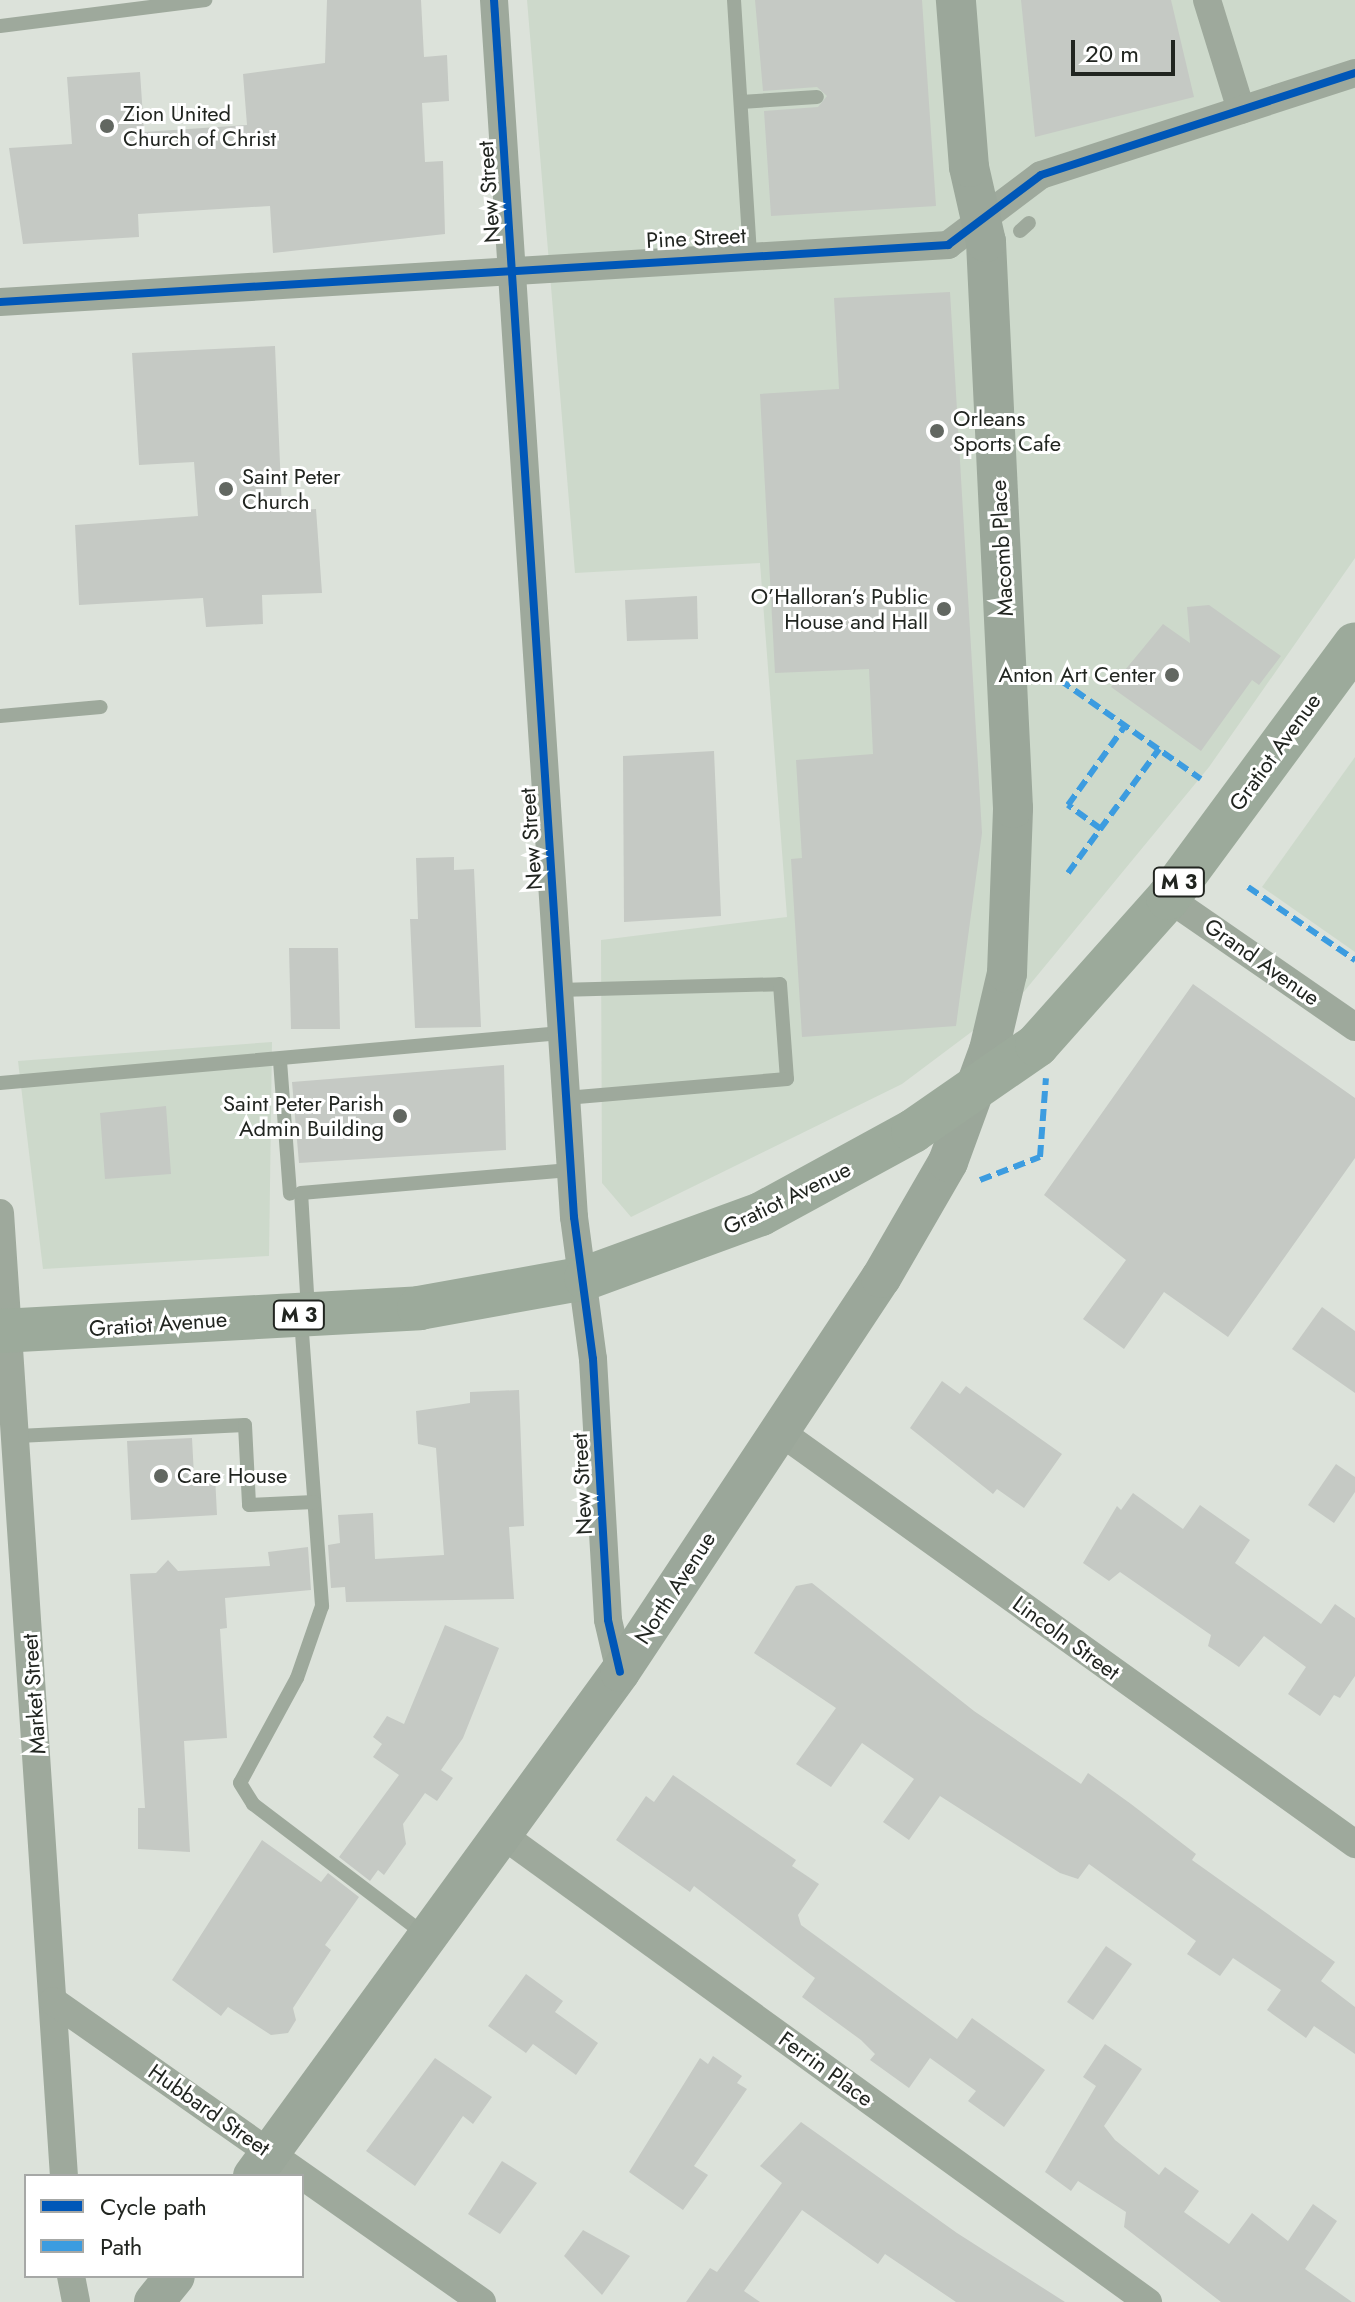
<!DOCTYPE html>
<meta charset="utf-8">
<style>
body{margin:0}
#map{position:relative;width:1355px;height:2302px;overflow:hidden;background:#dce2da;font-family:Jost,sans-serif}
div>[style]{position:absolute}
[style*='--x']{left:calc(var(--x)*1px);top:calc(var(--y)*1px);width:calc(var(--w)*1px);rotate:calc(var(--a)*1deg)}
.built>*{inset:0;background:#cdd9cb}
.building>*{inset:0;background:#c5c9c4}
.lane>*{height:14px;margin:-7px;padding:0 7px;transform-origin:7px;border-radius:7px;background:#9ea99c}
.street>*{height:28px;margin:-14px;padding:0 14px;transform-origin:14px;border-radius:14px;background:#9ea99c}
.secondary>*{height:40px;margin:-20px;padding:0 20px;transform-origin:20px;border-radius:20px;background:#9ba79a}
.primary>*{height:44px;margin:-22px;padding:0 22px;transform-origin:22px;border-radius:22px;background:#9caa9b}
.quiet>*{height:6px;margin-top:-3px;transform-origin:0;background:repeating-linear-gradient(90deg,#3c9ce0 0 12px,transparent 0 18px)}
.cycleway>*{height:8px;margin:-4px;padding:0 4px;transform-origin:4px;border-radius:4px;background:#0057b8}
.dots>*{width:22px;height:22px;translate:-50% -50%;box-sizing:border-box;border:4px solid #fff;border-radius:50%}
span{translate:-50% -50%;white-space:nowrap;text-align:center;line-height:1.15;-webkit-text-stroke:6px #fff;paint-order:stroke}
.shield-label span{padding:2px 6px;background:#fff;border:2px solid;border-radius:6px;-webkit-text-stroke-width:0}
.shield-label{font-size:20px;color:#212520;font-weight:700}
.poi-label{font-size:22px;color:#212520}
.left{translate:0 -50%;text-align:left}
.right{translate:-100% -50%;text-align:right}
.street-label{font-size:22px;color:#212520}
.legend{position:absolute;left:24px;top:2174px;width:280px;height:104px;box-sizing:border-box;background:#fff;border:2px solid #a6a8a6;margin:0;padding:10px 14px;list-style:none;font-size:24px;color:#212520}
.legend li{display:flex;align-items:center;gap:16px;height:40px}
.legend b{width:40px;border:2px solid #a6a8a6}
.scale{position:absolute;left:1071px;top:40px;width:104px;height:36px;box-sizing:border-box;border:4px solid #212520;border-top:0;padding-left:10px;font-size:24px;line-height:28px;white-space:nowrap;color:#212520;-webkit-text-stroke:6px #fff;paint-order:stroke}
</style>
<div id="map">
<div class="built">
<div style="clip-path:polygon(527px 0,1355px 0,1355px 558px,1209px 767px,1022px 994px,902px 1084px,631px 1217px,602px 1183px,601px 940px,787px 917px,760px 563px,575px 573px)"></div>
<div style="clip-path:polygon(1355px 757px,1355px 952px,1262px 887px)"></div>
<div style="clip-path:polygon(272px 1042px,269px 1256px,43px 1269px,18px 1061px)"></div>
</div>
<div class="building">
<div style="clip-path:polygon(327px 0,421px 0,424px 57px,447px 55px,449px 101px,422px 103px,425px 162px,443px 161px,445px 234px,273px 253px,270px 206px,138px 214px,139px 237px,23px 244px,9px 148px,72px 144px,67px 77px,140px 72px,144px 132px,247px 125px,243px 74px,325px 63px)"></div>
<div style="clip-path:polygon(755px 0,922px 0,936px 206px,771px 216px,764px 111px,818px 107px,827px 96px,817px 87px,763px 91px)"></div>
<div style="clip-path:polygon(1021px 0,1171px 0,1194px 97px,1035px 137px)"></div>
<div style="clip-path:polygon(950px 292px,982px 833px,956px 1026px,802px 1037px,791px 859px,802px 858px,796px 760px,873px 754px,869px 669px,775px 673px,760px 394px,839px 389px,834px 298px)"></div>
<div style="clip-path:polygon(275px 346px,282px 511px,316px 509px,322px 593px,262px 595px,263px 624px,206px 627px,203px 598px,79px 605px,75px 525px,198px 516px,194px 462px,139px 465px,132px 353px)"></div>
<div style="clip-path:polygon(697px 596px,698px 639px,627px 641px,625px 600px)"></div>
<div style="clip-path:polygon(1209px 605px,1281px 656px,1259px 685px,1252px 680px,1201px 751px,1111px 687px,1163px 624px,1190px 643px,1187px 607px)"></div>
<div style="clip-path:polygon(714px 751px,721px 916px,624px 922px,623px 756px)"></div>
<div style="clip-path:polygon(454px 857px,454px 870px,474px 869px,481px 1027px,415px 1028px,410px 919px,418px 919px,416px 858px)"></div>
<div style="clip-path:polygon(289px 948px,338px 948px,340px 1029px,291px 1029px)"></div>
<div style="clip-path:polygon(1193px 984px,1355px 1098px,1355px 1158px,1228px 1337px,1164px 1292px,1124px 1349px,1083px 1319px,1126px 1260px,1044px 1195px)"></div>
<div style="clip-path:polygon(504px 1065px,506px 1150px,299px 1163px,292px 1082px)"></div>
<div style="clip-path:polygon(166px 1106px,171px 1174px,105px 1179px,100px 1113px)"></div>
<div style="clip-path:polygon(1322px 1307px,1355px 1331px,1355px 1393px,1292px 1349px)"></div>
<div style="clip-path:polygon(942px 1381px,960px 1394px,966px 1386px,1062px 1454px,1024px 1508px,997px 1489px,993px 1494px,910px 1428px)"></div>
<div style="clip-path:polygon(519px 1390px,524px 1526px,509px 1527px,514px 1599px,346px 1602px,345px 1587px,331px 1588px,328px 1545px,340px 1543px,338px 1515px,373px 1513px,375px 1559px,444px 1555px,436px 1448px,418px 1444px,416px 1411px,470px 1403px,470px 1392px)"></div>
<div style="clip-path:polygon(192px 1438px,194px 1476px,215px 1475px,217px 1515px,131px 1520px,127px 1441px)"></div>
<div style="clip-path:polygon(1336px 1464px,1355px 1477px,1355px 1492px,1334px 1523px,1308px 1505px)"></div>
<div style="clip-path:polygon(1133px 1493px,1183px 1529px,1200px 1505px,1250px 1540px,1235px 1563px,1321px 1624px,1335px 1604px,1355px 1618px,1355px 1676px,1340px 1698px,1334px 1695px,1320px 1716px,1288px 1694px,1306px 1667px,1264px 1636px,1239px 1667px,1208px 1646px,1211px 1635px,1120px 1572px,1109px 1581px,1083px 1563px,1117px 1506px,1121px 1510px)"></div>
<div style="clip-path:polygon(308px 1547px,311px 1590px,225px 1598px,227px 1628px,220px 1629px,227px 1738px,184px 1741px,190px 1852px,138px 1849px,138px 1808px,145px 1808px,130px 1574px,156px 1573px,168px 1560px,178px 1571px,270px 1566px,268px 1552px)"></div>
<div style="clip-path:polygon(812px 1583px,974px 1711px,1081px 1784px,1088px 1773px,1131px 1804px,1196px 1854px,1192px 1860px,1335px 1962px,1321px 1981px,1355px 2007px,1355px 2054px,1314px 2026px,1306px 2038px,1267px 2010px,1281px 1990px,1233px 1958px,1220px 1976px,1187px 1954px,1196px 1941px,1089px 1864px,1078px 1879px,1060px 1873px,940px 1796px,909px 1840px,883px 1822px,914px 1779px,862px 1743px,831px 1787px,796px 1764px,836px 1708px,754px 1653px,796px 1586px)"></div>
<div style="clip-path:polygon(445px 1625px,499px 1648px,463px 1738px,441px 1770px,453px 1778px,437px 1801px,425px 1793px,403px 1824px,406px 1844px,384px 1875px,378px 1870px,370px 1881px,339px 1857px,399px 1775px,373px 1757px,382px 1744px,373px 1737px,387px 1716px,404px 1724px)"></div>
<div style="clip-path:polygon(673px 1775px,796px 1860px,792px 1866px,819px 1884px,798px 1915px,801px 1925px,957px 2039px,972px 2018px,1045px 2070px,1004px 2127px,968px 2101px,976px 2091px,930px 2058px,909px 2088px,870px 2060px,875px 2054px,861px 2040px,802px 1997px,815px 1978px,694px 1886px,690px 1892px,616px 1840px,646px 1796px,654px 1802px)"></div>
<div style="clip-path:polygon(262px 1840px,321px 1882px,328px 1873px,359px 1897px,325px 1945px,331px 1950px,293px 2008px,296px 2020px,288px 2033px,271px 2035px,228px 2007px,221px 2016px,172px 1980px)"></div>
<div style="clip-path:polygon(1106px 1946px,1132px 1964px,1093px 2020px,1067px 2002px)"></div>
<div style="clip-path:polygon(526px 1974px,563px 2001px,555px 2012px,598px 2043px,576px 2075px,533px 2044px,526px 2053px,488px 2026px)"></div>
<div style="clip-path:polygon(1105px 2044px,1142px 2069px,1104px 2126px,1115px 2140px,1159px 2175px,1165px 2167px,1199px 2191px,1184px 2212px,1229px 2244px,1252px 2213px,1288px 2241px,1313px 2204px,1337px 2221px,1305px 2269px,1352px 2302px,1221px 2302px,1124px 2227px,1126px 2212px,1078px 2181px,1071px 2191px,1045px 2172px,1096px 2086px,1083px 2077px)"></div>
<div style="clip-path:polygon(713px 2056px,742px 2076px,737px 2083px,747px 2089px,694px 2166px,708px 2175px,683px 2210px,629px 2172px,700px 2058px,708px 2064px)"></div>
<div style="clip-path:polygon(435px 2058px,492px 2097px,473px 2124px,463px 2116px,415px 2186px,366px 2151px)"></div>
<div style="clip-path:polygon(801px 2122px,957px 2233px,1065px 2302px,956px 2302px,885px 2254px,878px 2264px,802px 2210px,744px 2291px,760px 2302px,686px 2302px,710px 2268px,717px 2272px,782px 2183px,760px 2166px)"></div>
<div style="clip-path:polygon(502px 2161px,537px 2183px,500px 2234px,468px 2214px)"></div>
<div style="clip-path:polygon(583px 2230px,630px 2256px,602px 2295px,564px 2256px)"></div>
</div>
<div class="lane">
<div style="--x:734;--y:0;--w:254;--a:86.4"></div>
<div style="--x:0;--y:26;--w:207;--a:-7.2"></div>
<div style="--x:741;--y:102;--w:76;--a:-3.8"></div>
<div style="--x:1020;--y:231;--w:12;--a:-42"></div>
<div style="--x:0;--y:716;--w:101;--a:-5.1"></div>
<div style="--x:558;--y:990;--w:222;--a:-1.5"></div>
<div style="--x:780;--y:984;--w:95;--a:85.8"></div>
<div style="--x:787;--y:1079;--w:222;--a:175.1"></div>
<div style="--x:280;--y:1061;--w:133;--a:85.7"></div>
<div style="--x:0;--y:1083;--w:563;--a:-5.09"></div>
<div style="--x:308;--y:1310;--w:117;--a:-93.4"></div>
<div style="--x:301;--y:1193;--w:270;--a:-4.9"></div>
<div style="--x:301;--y:1319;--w:288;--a:85.8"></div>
<div style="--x:322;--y:1606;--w:76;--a:109.1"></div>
<div style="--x:297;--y:1678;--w:119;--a:118.5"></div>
<div style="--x:240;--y:1783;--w:25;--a:58"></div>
<div style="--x:253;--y:1804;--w:218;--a:37.2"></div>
<div style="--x:18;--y:1436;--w:227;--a:-2.8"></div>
<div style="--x:245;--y:1425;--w:80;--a:87.1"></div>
<div style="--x:249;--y:1505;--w:65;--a:-2.6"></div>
</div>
<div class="street">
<div style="--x:494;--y:0;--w:1220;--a:86.24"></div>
<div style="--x:574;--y:1217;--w:143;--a:82.4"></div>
<div style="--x:593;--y:1359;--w:261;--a:86.7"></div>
<div style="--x:608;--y:1620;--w:53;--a:77"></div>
<div style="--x:1207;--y:0;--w:115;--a:72.8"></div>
<div style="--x:0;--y:302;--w:950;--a:-3.44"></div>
<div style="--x:948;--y:245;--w:116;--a:-37"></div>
<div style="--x:1041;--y:175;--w:330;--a:-18"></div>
<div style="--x:1168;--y:898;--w:227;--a:34.6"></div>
<div style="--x:0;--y:1213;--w:965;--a:86.2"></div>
<div style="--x:779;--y:1431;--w:709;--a:35.64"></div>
<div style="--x:504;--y:1836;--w:795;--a:35.89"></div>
<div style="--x:53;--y:2001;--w:524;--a:35.05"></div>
<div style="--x:71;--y:2276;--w:26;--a:79"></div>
</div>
<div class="secondary">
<div style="--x:253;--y:2176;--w:623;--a:-53.94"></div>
<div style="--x:620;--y:1672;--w:473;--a:-56.5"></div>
<div style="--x:881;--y:1278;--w:134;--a:-60"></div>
<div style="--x:948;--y:1162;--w:119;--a:-69.9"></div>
<div style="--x:989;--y:1050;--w:79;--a:-76.8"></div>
<div style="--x:1007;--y:973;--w:165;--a:-87.9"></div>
<div style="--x:1013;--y:808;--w:567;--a:-92.73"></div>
<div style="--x:986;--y:242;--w:77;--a:-102.8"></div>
<div style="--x:969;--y:167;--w:168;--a:-94.5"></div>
<div style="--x:154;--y:2302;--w:33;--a:-51"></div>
</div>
<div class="primary">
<div style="--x:0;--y:1331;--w:420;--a:-3.1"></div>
<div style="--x:419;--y:1308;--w:170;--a:-10.2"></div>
<div style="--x:586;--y:1278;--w:186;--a:-20.1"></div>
<div style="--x:761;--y:1214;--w:173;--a:-28.6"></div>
<div style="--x:913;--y:1131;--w:151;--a:-34.7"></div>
<div style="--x:1037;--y:1045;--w:197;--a:-48.3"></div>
<div style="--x:1168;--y:898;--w:315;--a:-53.6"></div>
</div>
<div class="quiet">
<div style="--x:1060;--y:680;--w:172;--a:35.1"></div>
<div style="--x:1101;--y:829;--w:41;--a:-144"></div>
<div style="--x:1068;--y:805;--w:97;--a:-54.2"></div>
<div style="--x:1068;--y:873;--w:154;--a:-53.7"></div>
<div style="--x:1248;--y:887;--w:130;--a:34.3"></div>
<div style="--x:980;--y:1180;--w:64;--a:-21"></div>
<div style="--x:1040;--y:1157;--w:79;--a:-85.7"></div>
</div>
<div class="cycleway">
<div style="--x:494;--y:0;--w:1220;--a:86.24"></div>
<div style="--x:574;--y:1217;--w:143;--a:82.4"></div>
<div style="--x:593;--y:1359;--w:261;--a:86.7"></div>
<div style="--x:608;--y:1620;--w:53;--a:77"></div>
<div style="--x:0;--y:302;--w:950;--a:-3.44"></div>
<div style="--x:948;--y:245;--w:116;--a:-37"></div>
<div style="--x:1041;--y:175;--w:330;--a:-18"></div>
</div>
<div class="dots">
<div style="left:107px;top:126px;background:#626761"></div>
<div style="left:937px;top:431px;background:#626761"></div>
<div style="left:226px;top:489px;background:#626761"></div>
<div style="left:944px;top:609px;background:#626761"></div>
<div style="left:1172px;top:675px;background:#626761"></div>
<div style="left:400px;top:1116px;background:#626761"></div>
<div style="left:161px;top:1476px;background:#626761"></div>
</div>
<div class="shield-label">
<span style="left:1179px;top:882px">M 3</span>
<span style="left:299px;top:1315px">M 3</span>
</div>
<div class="poi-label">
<span class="left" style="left:123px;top:126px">Zion United<br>Church of Christ</span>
<span class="left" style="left:953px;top:431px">Orleans<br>Sports Cafe</span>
<span class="left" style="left:242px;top:489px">Saint Peter<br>Church</span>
<span class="right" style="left:928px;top:609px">O’Halloran’s Public<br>House and Hall</span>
<span class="right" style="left:1156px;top:675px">Anton Art Center</span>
<span class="right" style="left:384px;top:1116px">Saint Peter Parish<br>Admin Building</span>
<span class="left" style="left:177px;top:1476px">Care House</span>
</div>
<div class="street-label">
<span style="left:489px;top:192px;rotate:-94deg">New Street</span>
<span style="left:696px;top:238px;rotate:-3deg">Pine Street</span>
<span style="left:1002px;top:548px;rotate:-93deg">Macomb Place</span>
<span style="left:1275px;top:752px;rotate:-54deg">Gratiot Avenue</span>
<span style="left:531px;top:839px;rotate:-94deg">New Street</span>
<span style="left:1262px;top:962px;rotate:35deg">Grand Avenue</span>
<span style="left:787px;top:1198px;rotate:-26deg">Gratiot Avenue</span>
<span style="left:158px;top:1324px;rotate:-4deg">Gratiot Avenue</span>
<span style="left:582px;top:1484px;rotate:-93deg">New Street</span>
<span style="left:675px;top:1588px;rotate:-57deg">North Avenue</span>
<span style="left:1066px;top:1638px;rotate:36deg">Lincoln Street</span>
<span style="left:34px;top:1694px;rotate:-94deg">Market Street</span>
<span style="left:826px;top:2069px;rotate:36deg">Ferrin Place</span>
<span style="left:209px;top:2110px;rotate:35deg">Hubbard Street</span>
</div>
<ul class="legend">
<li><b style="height:10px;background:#0057b8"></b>Cycle path</li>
<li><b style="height:10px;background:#3c9ce0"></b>Path</li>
</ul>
<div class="scale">20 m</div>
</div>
